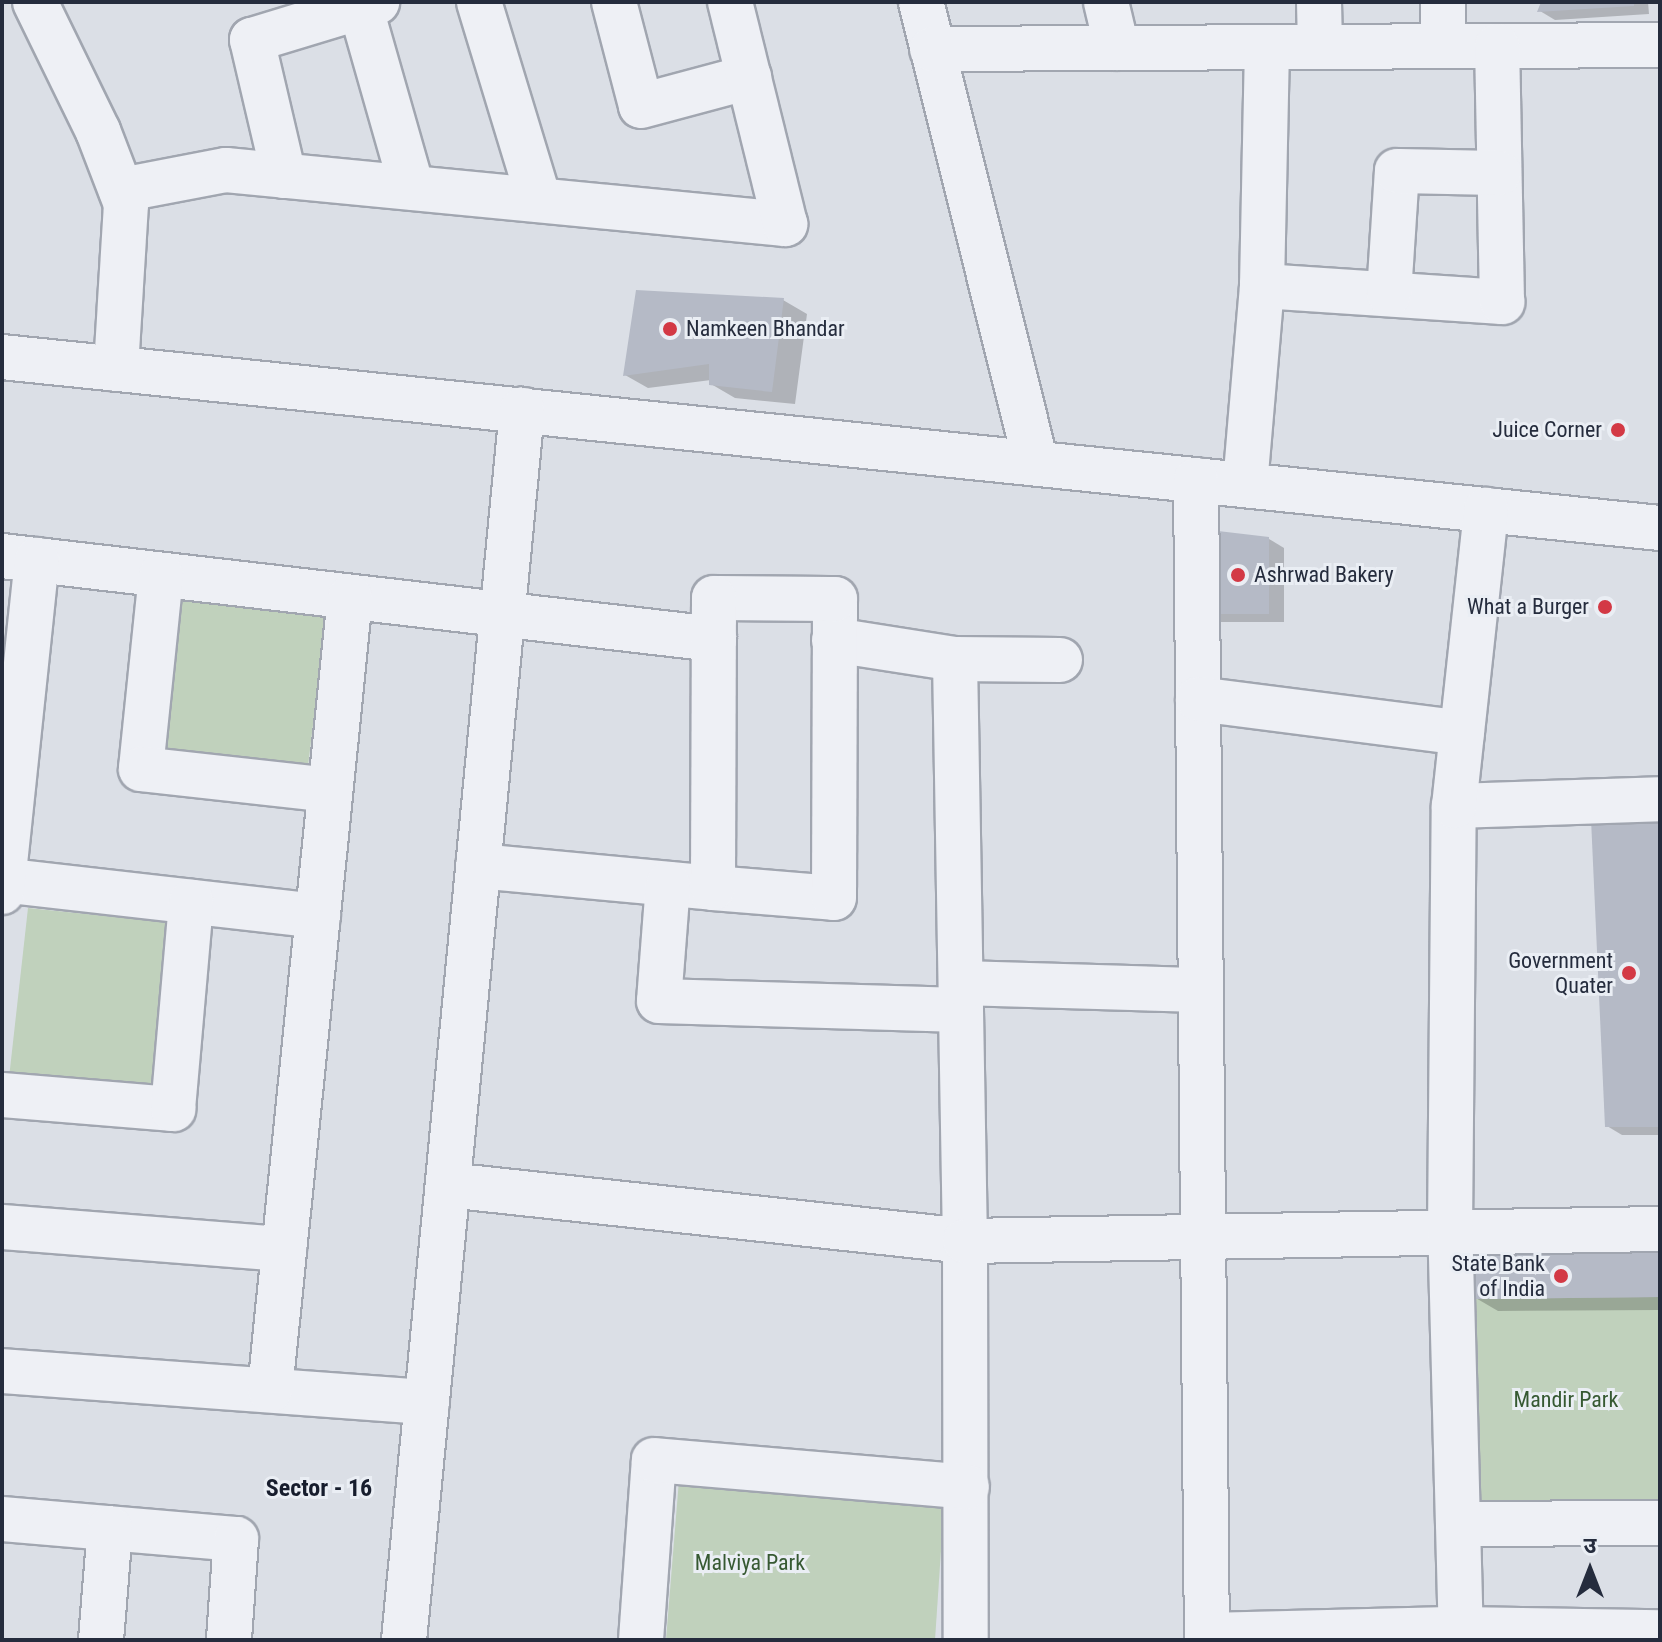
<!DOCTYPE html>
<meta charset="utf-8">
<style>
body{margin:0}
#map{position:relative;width:1662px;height:1642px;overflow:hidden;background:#dbdfe6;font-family:"Roboto Condensed","Noto Sans Devanagari",sans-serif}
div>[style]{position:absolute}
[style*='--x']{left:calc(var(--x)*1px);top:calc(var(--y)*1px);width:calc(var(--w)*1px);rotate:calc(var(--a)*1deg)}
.green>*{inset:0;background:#c0d1bc}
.shadow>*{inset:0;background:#0003}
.building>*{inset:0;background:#b5bac6}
.roads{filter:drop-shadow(2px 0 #a1a6b0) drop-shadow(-2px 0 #a1a6b0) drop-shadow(0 2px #a1a6b0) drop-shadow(0 -2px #a1a6b0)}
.minor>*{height:44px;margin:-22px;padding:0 22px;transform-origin:22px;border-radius:22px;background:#eef0f5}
.dots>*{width:22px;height:22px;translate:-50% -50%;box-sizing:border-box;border:4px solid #eaeef4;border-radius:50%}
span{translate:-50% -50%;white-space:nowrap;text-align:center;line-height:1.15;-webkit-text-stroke:6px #eaeef4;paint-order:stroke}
.poi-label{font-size:22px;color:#252c3d}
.left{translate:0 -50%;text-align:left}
.right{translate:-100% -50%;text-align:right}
.park-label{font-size:22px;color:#365932}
.neighbourhood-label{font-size:24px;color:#171d2d;font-weight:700}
.frame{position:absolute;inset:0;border:4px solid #252c3d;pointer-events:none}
.north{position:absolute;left:1550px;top:1530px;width:80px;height:80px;-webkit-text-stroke:6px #eaeef4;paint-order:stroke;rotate:0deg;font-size:22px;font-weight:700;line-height:32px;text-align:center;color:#252c3d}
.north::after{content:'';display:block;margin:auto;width:28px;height:36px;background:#252c3d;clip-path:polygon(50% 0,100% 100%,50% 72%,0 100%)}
</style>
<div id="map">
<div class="green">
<div style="clip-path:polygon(180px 594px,327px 610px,307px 774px,160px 757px)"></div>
<div style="clip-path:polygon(28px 908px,173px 923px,154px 1093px,9px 1078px)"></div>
<div style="clip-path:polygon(1660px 1297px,1660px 1501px,1473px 1502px,1472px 1299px)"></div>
<div style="clip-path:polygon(679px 1480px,944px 1506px,935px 1640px,666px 1640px)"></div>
</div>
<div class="shadow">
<div style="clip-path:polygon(1543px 2px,1648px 2px,1649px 14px,1555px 20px,1540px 11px)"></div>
<div style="clip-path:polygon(783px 300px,807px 314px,795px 404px,735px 398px,711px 384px,711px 380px,648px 388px,625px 375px)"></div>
<div style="clip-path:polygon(1269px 539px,1284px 548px,1284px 622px,1215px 622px,1200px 613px)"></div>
<div style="clip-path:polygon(1660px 821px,1660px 1135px,1622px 1135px,1607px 1126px)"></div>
<div style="clip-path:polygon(1660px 1251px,1660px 1310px,1498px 1311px,1474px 1297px)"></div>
</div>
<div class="building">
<div style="clip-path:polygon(1541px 2px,1634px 2px,1634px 6px,1537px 12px)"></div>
<div style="clip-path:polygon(636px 290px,784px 298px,772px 392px,709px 385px,709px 364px,623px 376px)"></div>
<div style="clip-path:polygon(1218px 531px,1269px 537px,1269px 614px,1198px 614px)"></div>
<div style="clip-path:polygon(1591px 819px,1660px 819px,1660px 1127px,1605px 1127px)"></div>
<div style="clip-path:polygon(1660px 1249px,1660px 1297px,1472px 1299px,1451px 1254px)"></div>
</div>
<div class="roads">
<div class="minor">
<div style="--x:35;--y:2;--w:144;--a:64"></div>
<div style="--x:98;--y:131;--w:78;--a:69"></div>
<div style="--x:126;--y:204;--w:165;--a:93.5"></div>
<div style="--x:359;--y:2;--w:193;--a:74.1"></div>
<div style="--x:479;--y:2;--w:207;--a:73.1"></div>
<div style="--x:614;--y:2;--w:107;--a:75.4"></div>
<div style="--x:641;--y:106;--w:112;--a:-15"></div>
<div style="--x:921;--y:2;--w:475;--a:76"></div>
<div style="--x:1106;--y:2;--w:47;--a:76.6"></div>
<div style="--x:1319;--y:2;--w:45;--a:88.7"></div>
<div style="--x:1443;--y:46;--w:44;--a:-90"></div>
<div style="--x:932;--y:49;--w:728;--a:-0.31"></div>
<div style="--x:284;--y:176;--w:140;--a:-103.2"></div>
<div style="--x:252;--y:40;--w:131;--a:-16.9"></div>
<div style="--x:121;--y:190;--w:107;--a:-10.8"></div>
<div style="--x:226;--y:170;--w:562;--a:5.52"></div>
<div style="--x:785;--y:224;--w:229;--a:-103.9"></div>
<div style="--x:1262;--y:286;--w:241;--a:3.8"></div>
<div style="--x:1502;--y:302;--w:256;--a:-91.1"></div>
<div style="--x:1389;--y:294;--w:123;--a:-86.3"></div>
<div style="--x:1397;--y:171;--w:102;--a:1.1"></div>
<div style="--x:2;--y:357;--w:1667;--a:5.89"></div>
<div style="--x:1196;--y:480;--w:1160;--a:89.46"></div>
<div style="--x:1245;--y:485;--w:200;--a:-85.1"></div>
<div style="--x:1262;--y:286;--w:239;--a:-88.8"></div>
<div style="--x:2;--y:556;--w:717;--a:6.65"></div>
<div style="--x:161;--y:575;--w:195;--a:95.9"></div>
<div style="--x:141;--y:769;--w:190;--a:6.3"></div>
<div style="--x:834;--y:640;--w:122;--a:8.9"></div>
<div style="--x:955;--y:659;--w:105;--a:0.5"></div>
<div style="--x:955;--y:659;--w:582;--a:89.02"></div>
<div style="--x:965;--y:1241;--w:399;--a:89.9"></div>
<div style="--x:1198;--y:699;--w:266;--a:7.3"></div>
<div style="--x:1454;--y:806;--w:206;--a:-1.9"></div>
<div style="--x:478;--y:866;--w:236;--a:5.3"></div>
<div style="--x:713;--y:888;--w:121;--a:4.7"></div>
<div style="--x:834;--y:898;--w:299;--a:-89.8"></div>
<div style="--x:835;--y:599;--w:121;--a:-179.5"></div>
<div style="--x:714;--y:598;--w:290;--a:90.2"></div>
<div style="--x:2;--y:880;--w:318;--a:6.5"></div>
<div style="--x:668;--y:884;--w:117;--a:94.4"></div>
<div style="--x:659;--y:1001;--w:302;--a:1.7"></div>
<div style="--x:2;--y:892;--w:334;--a:-84"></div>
<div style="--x:961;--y:983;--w:240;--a:1.7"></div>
<div style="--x:2;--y:1095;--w:172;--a:4.7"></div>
<div style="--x:173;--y:1109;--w:208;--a:-85"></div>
<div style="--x:448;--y:1185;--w:520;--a:6.18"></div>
<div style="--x:965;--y:1241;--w:695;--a:-0.99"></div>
<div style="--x:2;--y:1227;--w:283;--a:4.5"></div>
<div style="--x:2;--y:1371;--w:426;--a:4.2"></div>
<div style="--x:270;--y:1390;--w:797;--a:-84.24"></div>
<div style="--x:2;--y:1519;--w:235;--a:4.9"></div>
<div style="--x:236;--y:1539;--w:101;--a:94"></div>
<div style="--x:1458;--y:1524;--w:202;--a:-0.3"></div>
<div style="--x:1207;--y:1635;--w:253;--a:-1.4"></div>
<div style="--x:1460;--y:1629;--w:200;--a:0.9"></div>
<div style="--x:101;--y:1640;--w:112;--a:-85.4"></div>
<div style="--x:404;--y:1640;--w:1236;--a:-84.52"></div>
<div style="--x:641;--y:1640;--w:180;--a:-85.9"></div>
<div style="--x:654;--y:1460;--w:314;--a:4.9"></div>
<div style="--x:1461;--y:1640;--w:408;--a:-91.5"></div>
<div style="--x:1450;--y:1232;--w:426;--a:-89.5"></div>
<div style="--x:1454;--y:806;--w:298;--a:-83.8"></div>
</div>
</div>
<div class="dots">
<div style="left:670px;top:329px;background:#d33945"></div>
<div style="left:1618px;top:430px;background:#d33945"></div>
<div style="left:1238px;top:575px;background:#d33945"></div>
<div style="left:1605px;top:607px;background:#d33945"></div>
<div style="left:1629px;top:973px;background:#d33945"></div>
<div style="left:1561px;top:1276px;background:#d33945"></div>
</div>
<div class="poi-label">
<span class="left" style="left:686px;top:329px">Namkeen Bhandar</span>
<span class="right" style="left:1602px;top:430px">Juice Corner</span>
<span class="left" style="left:1254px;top:575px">Ashrwad Bakery</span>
<span class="right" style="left:1589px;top:607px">What a Burger</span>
<span class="right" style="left:1613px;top:973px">Government<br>Quater</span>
<span class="right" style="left:1545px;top:1276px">State Bank<br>of India</span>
</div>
<div class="park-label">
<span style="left:1566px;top:1400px">Mandir Park</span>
<span style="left:750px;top:1563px">Malviya Park</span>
</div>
<div class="neighbourhood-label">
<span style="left:319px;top:1489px">Sector - 16</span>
</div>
<div class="frame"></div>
<div class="north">उ</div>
</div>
